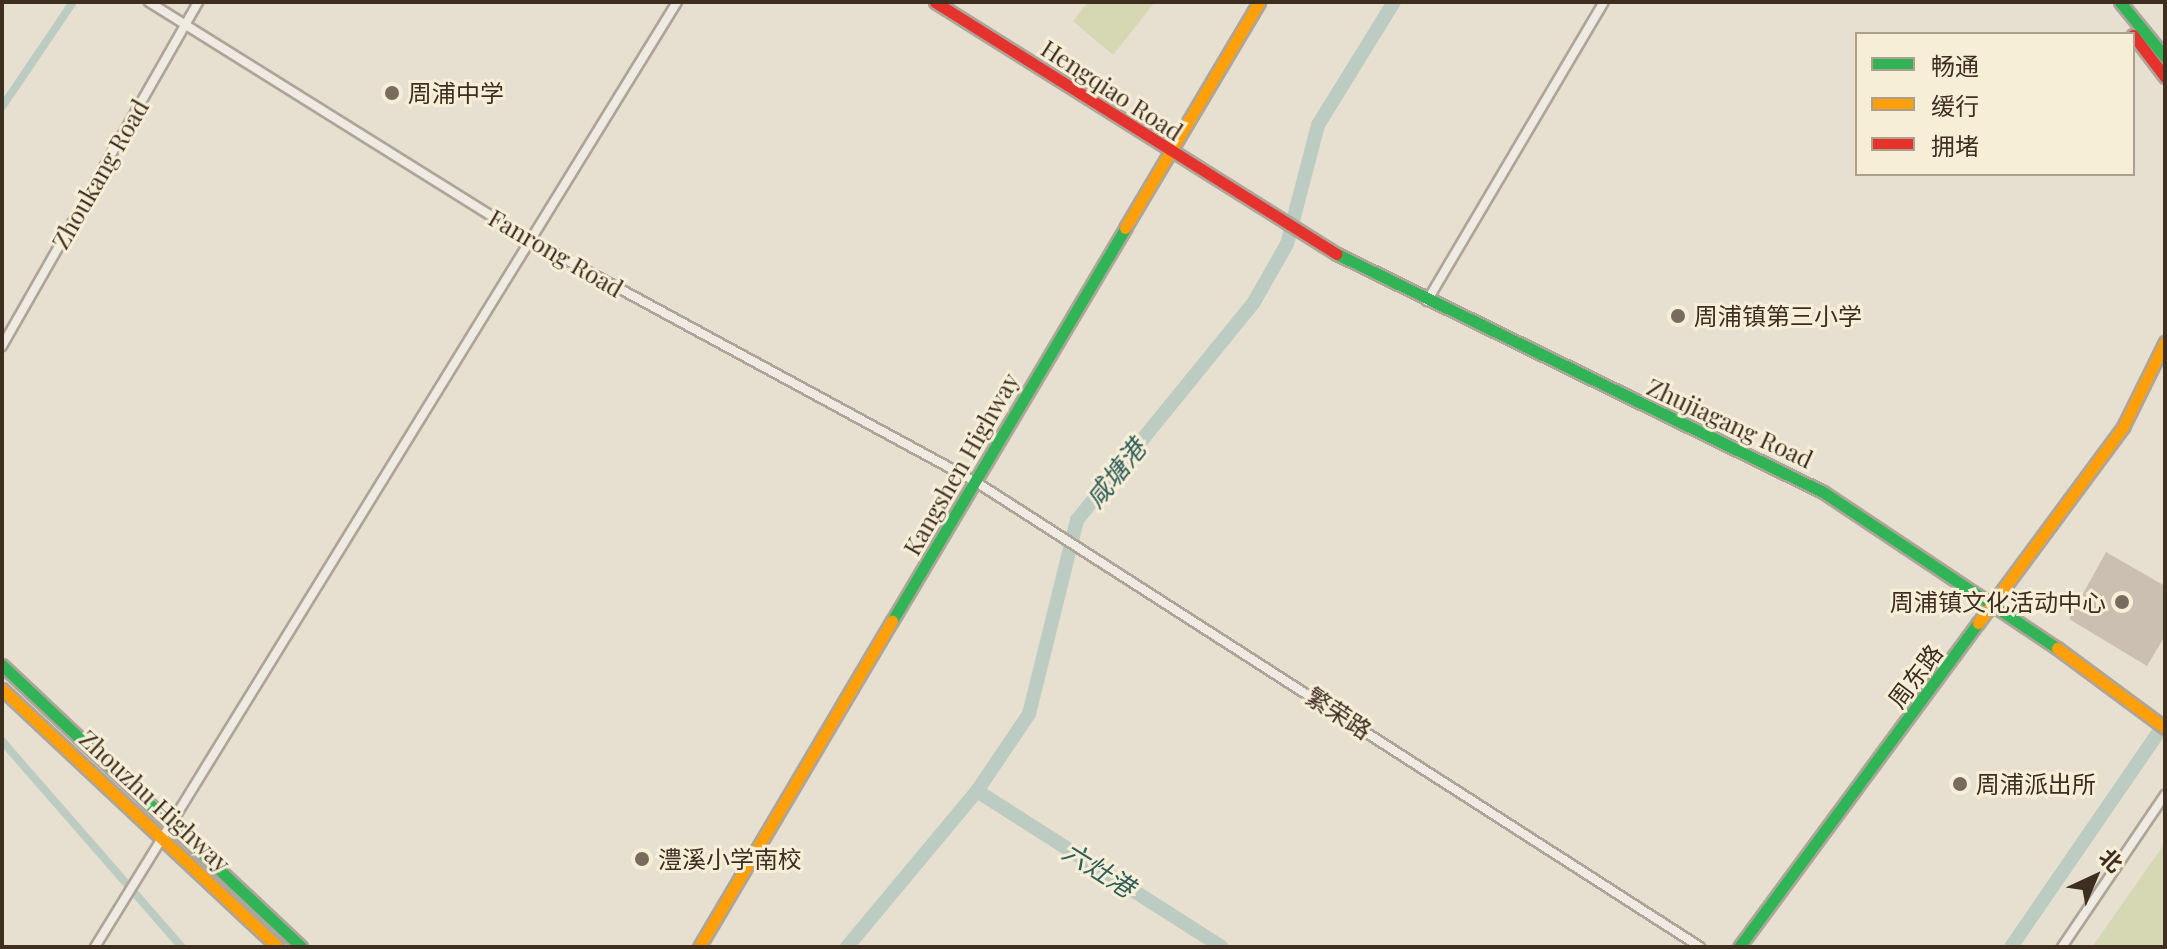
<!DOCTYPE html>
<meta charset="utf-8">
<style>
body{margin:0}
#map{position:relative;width:2167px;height:949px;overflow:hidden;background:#e7e0d1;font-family:"Playfair Display","Noto Sans SC",serif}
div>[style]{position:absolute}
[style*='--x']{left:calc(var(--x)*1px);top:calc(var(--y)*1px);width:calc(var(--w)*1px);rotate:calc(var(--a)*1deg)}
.green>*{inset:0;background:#d6d7b3}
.canal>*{height:8px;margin:-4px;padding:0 4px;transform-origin:4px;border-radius:4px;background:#bcccc2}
.river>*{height:14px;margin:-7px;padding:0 7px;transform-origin:7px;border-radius:7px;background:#bcccc2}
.building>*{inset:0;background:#cbbfb2}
.roads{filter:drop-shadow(2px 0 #ada599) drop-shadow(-2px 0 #ada599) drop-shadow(0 2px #ada599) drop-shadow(0 -2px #ada599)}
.street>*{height:8px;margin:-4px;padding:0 4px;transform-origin:4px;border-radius:4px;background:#efebe3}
.fast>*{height:11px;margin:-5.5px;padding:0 5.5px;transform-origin:5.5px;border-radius:5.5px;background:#30b455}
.slow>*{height:11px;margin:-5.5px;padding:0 5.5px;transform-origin:5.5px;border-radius:5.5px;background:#ff9f0a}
.jam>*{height:11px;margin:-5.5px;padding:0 5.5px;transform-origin:5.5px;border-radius:5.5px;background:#e5322d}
.dots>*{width:22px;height:22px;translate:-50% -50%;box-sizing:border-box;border:4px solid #f7eed8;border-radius:50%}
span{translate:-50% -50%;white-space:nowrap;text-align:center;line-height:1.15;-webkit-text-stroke:6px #f7eed8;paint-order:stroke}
.street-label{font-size:24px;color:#3d2e20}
.poi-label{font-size:24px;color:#3d2e20}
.left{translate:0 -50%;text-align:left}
.right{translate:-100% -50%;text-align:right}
.water-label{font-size:26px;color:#2f5d5a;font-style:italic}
.frame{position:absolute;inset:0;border:4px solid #3d2e20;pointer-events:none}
.legend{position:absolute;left:1855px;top:32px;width:280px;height:144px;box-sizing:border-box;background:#f7eed8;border:2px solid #ada18e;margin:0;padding:10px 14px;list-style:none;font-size:24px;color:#3d2e20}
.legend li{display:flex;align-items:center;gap:16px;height:40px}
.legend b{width:40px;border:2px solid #ada18e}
.north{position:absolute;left:2055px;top:837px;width:80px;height:80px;-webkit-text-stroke:6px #f7eed8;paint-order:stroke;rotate:44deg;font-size:22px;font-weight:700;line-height:32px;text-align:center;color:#3d2e20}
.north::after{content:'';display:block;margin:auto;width:28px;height:36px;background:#3d2e20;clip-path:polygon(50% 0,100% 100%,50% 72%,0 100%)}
</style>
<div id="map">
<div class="green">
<div style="clip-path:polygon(1088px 2px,1155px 2px,1113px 55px,1073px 21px)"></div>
<div style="clip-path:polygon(2165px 843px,2165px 947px,2092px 947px)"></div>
</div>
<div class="canal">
<div style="--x:2;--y:107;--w:127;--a:-55.9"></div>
<div style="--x:2;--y:741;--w:274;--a:48.9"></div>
</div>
<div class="river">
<div style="--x:977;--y:791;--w:290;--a:32.5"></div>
<div style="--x:847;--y:947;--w:203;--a:-50.2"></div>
<div style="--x:977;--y:791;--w:93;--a:-56"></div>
<div style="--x:1029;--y:714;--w:200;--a:-76.1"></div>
<div style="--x:1077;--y:520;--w:281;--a:-50.9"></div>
<div style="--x:1254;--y:302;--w:67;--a:-60.4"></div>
<div style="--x:1287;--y:244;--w:123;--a:-75.4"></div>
<div style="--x:1318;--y:125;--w:145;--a:-58.3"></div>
<div style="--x:2011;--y:947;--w:272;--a:-55.5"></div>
</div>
<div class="building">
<div style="clip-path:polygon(2106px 552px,2165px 586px,2165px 636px,2147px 666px,2069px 619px)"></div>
</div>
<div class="roads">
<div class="street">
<div style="--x:149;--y:2;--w:447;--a:32"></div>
<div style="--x:528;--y:239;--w:510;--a:28.48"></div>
<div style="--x:976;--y:482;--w:860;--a:32.71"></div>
<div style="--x:1427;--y:301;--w:347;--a:-59.4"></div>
<div style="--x:2;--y:346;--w:396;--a:-60.3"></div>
<div style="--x:95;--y:947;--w:1110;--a:-58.37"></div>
<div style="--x:2062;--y:947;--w:184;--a:-55.9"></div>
</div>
<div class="fast">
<div style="--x:2120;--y:2;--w:71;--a:50.7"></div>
<div style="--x:1337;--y:254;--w:541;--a:26.09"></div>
<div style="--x:1823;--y:492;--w:281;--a:33.7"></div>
<div style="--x:892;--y:621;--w:457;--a:-59.3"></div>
<div style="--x:2;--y:665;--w:411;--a:43.3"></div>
<div style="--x:1739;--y:947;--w:403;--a:-53.6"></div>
</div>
<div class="slow">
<div style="--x:1125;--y:228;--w:263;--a:-59.3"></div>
<div style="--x:1978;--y:623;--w:244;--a:-53.5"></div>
<div style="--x:2123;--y:427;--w:95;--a:-63.7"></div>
<div style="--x:2057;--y:648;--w:134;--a:36.5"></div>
<div style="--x:2;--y:689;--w:378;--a:43.1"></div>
<div style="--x:699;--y:947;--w:379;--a:-59.4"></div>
</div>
<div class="jam">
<div style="--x:935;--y:2;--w:474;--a:32.1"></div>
<div style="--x:2133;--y:35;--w:53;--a:52.7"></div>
</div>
</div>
<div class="dots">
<div style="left:392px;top:93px;background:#786c5e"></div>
<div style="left:1678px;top:316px;background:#786c5e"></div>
<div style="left:2122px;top:602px;background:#786c5e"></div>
<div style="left:1960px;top:784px;background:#786c5e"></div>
<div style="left:642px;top:859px;background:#786c5e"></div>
</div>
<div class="street-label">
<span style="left:1112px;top:90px;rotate:33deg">Hengqiao Road</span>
<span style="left:100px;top:174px;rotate:-60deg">Zhoukang Road</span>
<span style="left:556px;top:253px;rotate:30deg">Fanrong Road</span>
<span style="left:1730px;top:423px;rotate:25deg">Zhujiagang Road</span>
<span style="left:961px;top:464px;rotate:-60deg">Kangshen Highway</span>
<span style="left:1915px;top:676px;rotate:-53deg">周东路</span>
<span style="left:1339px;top:713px;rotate:33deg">繁荣路</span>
<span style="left:155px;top:801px;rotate:43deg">Zhouzhu Highway</span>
</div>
<div class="poi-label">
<span class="left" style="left:408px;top:93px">周浦中学</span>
<span class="left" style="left:1694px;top:316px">周浦镇第三小学</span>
<span class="right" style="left:2106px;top:602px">周浦镇文化活动中心</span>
<span class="left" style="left:1976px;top:784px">周浦派出所</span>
<span class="left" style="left:658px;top:859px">澧溪小学南校</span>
</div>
<div class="water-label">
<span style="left:1115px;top:473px;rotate:-51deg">咸塘港</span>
<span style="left:1099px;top:869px;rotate:32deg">六灶港</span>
</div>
<div class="frame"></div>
<ul class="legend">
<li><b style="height:10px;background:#30b455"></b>畅通</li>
<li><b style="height:10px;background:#ff9f0a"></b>缓行</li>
<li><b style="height:10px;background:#e5322d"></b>拥堵</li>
</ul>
<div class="north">北</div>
</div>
